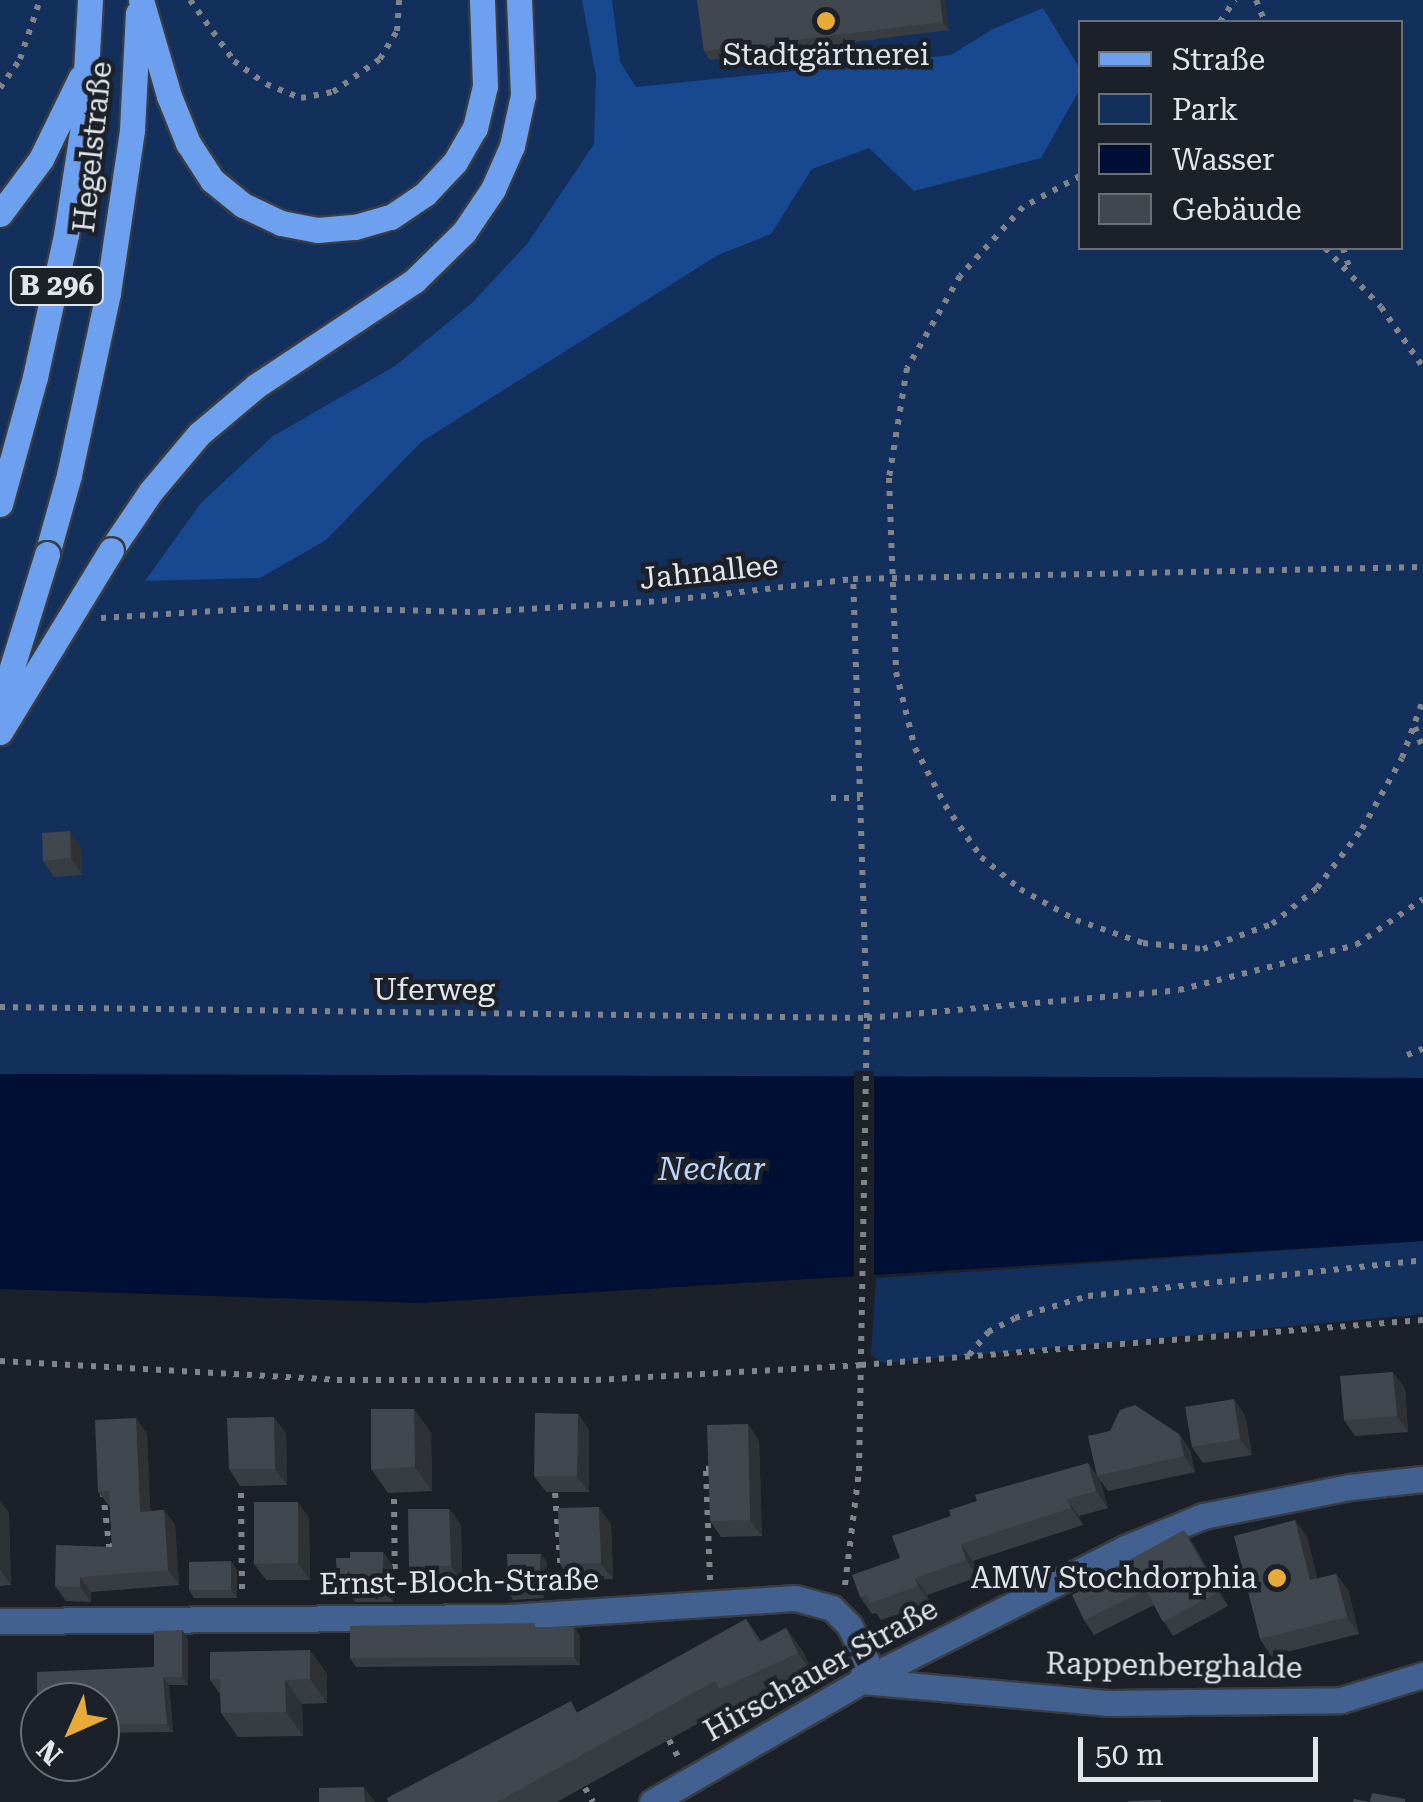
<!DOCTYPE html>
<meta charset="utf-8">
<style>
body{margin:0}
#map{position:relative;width:1423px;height:1802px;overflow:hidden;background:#1c2129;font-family:"Roboto Serif",serif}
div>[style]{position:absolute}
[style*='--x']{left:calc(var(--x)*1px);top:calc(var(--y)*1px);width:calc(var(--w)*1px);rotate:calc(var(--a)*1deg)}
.green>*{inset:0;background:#13305d}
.forest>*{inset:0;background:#18488f}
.water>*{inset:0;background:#000f34}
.pier>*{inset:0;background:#1c2129}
.path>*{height:6px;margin-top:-3px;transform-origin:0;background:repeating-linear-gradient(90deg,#80848b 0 5px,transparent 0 13px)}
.roads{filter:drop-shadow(2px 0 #383d44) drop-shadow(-2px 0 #383d44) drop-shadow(0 2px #383d44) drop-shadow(0 -2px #383d44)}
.street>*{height:25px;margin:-12.5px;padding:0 12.5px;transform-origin:12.5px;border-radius:12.5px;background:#426190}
.primary>*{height:25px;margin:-12.5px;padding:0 12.5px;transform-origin:12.5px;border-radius:12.5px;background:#6da0ef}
.bridges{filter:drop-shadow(2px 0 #383d44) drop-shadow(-2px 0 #383d44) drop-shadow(0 2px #383d44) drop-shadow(0 -2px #383d44)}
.primary-bridge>*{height:25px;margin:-12.5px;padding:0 12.5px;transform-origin:12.5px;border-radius:12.5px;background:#6da0ef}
.wall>*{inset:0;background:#383d44}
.shaded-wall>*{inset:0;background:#2e3237}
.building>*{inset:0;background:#41474f}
.dots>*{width:28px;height:28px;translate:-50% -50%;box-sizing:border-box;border:5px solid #1c2129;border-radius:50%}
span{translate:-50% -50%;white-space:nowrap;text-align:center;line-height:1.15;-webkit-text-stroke:9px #1c2129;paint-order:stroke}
.shield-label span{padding:2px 8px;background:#1c2129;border:2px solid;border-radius:8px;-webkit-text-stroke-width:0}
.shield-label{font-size:28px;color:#e2e6eb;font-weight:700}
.poi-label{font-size:30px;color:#e2e6eb}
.right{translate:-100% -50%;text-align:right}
.street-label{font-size:30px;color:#e2e6eb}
.water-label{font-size:32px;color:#bbd5fe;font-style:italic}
.legend{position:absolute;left:1078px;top:20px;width:325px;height:230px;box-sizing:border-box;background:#1c2129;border:2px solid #6b7077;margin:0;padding:12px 18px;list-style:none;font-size:30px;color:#e2e6eb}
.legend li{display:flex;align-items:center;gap:20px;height:50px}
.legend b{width:50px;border:2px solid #6b7077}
.north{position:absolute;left:20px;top:1682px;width:100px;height:100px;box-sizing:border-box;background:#1c2129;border:2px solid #6b7077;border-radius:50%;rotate:225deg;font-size:28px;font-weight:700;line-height:40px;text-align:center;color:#e2e6eb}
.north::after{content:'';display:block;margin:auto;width:35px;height:45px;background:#e9ab37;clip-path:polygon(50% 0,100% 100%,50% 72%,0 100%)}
.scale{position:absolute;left:1078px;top:1737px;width:240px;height:45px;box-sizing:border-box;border:5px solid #e2e6eb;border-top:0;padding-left:12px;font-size:30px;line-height:35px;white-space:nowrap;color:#e2e6eb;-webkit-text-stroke:8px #1c2129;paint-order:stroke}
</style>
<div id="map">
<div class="green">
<div style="clip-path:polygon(evenodd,0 0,1423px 0,1423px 1078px,0 1074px,0 0,1080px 22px,1400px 22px,1400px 248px,1080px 248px,1080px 22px)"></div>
<div style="clip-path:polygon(1423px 1241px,1423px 1314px,883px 1363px,871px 1355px,876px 1278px)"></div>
</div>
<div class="forest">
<div style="clip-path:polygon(582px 0,612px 0,620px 62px,636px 87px,951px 55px,993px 29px,1043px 8px,1080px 69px,1080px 89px,1041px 158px,914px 191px,869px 148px,812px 169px,771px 234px,718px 255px,421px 442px,326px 540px,260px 578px,145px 581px,201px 503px,273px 436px,395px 366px,472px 303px,527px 244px,594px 144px,596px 76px)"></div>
</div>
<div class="water">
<div style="clip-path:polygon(0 1074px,1423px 1078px,1423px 1241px,421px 1303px,0 1289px)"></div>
</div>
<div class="pier">
<div style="clip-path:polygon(854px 1071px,874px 1071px,874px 1282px,854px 1283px)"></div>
</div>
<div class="path">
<div style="--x:190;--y:0;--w:75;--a:54.2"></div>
<div style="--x:234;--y:61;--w:39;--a:36"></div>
<div style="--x:266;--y:84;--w:38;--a:22"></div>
<div style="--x:301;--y:98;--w:33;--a:-11"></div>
<div style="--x:333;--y:92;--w:57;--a:-35.1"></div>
<div style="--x:380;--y:59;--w:33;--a:-59"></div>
<div style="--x:397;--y:31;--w:31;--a:-86"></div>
<div style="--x:1256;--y:0;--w:24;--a:68"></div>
<div style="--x:1220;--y:22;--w:27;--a:-56"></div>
<div style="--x:0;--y:88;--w:35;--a:-55"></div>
<div style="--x:20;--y:59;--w:62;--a:-71.3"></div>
<div style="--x:1080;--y:176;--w:65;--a:151.5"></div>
<div style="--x:1023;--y:207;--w:93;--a:132.4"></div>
<div style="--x:960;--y:276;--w:106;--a:119.9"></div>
<div style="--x:907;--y:368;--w:111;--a:99.3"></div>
<div style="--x:889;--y:478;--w:194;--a:87.9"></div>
<div style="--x:896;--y:672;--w:78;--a:76"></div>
<div style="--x:915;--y:748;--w:64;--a:62.2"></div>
<div style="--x:945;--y:805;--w:63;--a:55.3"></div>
<div style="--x:981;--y:857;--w:50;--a:39.4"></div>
<div style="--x:1020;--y:889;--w:64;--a:29"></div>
<div style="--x:1076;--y:920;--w:71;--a:18.9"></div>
<div style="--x:1143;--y:943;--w:60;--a:5.7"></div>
<div style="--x:1203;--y:949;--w:73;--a:-19.9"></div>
<div style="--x:1272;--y:924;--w:58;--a:-38.7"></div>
<div style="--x:1317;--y:888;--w:74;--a:-52.7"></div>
<div style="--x:1362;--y:829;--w:81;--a:-60.6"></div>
<div style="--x:1402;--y:758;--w:62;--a:-70.1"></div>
<div style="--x:1325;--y:248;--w:81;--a:46.5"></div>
<div style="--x:1381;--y:307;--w:73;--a:55"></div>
<div style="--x:1343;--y:248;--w:22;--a:72"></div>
<div style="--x:101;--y:618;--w:182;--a:-3.5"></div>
<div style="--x:283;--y:607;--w:197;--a:1.5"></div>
<div style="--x:480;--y:612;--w:182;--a:-3.5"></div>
<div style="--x:662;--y:601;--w:192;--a:-6.6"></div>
<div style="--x:853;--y:579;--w:570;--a:-1.21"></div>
<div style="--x:1415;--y:727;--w:23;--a:70"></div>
<div style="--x:831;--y:798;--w:29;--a:0"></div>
<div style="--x:0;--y:1007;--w:867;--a:0.73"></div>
<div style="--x:867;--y:1018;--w:313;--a:-5.1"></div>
<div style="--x:1179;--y:990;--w:183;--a:-14.3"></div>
<div style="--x:1356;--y:945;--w:81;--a:-34.5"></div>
<div style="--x:1407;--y:1055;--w:17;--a:-21"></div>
<div style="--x:969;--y:1355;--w:30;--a:-50"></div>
<div style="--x:988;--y:1332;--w:30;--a:-27"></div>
<div style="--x:1015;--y:1318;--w:76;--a:-16.8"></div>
<div style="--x:1088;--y:1296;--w:337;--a:-6.1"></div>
<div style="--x:0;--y:1361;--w:338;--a:3.2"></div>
<div style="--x:337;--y:1380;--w:259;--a:0"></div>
<div style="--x:596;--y:1380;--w:265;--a:-3.2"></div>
<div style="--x:861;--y:1365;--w:564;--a:-4.58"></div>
<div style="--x:103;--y:1492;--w:62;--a:83.6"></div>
<div style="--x:241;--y:1493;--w:99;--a:89.4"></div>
<div style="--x:555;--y:1493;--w:94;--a:85.7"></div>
<div style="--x:394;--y:1499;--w:94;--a:89.4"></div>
<div style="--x:710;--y:1580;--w:111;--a:-92.1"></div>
<div style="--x:706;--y:1469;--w:7;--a:-8"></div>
<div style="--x:845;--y:1585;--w:115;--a:-83"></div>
<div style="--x:859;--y:1471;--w:453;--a:-89"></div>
<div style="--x:867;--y:1018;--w:439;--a:-91.8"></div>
<div style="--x:669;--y:1740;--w:19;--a:62"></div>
<div style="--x:585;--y:1788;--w:16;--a:60"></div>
</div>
<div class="roads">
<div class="street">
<div style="--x:0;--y:1621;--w:508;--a:-0.45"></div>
<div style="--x:508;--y:1617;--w:288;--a:-3.8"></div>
<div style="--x:795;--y:1598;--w:38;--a:15"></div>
<div style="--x:832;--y:1608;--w:24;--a:45"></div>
<div style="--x:849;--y:1625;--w:39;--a:64"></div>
<div style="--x:866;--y:1660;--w:21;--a:101"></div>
<div style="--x:862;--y:1681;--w:246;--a:5.1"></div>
<div style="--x:1107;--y:1703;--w:234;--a:-0.7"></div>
<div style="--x:1341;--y:1700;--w:86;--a:-17"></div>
<div style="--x:652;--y:1802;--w:242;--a:-30"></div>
<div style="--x:862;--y:1681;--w:295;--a:-26.8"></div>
<div style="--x:1125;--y:1548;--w:84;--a:-22.3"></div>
<div style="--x:1203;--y:1516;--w:150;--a:-11.2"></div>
<div style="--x:1350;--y:1487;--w:73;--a:-6.3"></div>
</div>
<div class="primary">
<div style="--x:141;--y:0;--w:100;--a:73.7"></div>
<div style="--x:169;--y:96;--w:51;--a:68"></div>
<div style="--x:188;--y:143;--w:44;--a:57"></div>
<div style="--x:212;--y:180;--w:40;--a:39"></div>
<div style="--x:243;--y:205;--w:42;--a:25.3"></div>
<div style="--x:281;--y:223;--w:37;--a:11"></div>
<div style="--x:317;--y:230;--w:38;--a:-5"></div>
<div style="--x:355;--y:227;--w:37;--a:-16"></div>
<div style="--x:391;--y:217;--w:41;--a:-34.1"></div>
<div style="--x:425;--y:194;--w:44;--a:-46.8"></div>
<div style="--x:455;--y:162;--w:39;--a:-60"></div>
<div style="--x:475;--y:128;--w:43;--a:-76.6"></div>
<div style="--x:485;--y:86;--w:86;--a:-92"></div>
<div style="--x:0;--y:214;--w:69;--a:-53.3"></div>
<div style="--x:41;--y:159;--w:91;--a:-64"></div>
<div style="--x:0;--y:504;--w:132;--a:-74.6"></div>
<div style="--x:35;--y:377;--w:145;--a:-77.7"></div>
<div style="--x:66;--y:235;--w:111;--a:-81.2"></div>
<div style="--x:83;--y:125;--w:125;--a:-86.8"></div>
<div style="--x:111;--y:550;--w:71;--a:-55.9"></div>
<div style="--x:151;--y:491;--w:75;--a:-49.9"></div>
<div style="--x:199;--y:434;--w:75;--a:-40.1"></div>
<div style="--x:256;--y:386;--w:190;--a:-33.6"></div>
<div style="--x:414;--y:281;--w:70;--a:-44.4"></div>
<div style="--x:464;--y:232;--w:52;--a:-56"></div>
<div style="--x:493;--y:189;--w:47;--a:-66.2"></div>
<div style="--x:512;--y:146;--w:52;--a:-77.8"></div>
<div style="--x:523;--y:95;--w:95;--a:-92.4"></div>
<div style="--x:47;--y:554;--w:82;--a:-74.4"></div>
<div style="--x:69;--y:475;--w:186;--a:-77.9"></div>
<div style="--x:108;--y:293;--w:165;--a:-81.6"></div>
<div style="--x:132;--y:130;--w:117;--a:-87.1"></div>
</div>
</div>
<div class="bridges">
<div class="primary-bridge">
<div style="--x:0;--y:706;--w:159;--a:-72.8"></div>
<div style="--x:0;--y:732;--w:213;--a:-58.6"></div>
</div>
</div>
<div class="wall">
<div style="clip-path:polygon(697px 0,945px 0,949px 30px,710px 60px,704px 51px)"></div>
<div style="clip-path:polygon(70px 831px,81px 848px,82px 875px,54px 877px,43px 861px)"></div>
<div style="clip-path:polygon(1405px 1388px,1408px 1432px,1355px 1436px,1344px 1420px)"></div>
<div style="clip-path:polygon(414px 1409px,431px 1433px,432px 1491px,388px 1493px,371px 1469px)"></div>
<div style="clip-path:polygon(578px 1414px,589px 1430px,589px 1492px,546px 1492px,534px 1476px)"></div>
<div style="clip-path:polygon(1245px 1415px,1252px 1455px,1203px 1463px,1192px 1447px)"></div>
<div style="clip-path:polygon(136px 1418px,147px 1434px,150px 1511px,164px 1510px,175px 1525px,179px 1585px,91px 1592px,91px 1602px,66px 1601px,55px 1586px,112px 1547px,110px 1507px,98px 1492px)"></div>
<div style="clip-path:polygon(748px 1424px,759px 1441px,762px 1536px,721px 1537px,710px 1521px)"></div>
<div style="clip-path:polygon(286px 1433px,287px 1485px,240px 1486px,229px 1469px)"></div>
<div style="clip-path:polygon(1179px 1434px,1190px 1450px,1195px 1472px,1108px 1491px,1097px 1476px)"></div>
<div style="clip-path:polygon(1088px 1463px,1100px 1480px,1108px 1508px,1079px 1516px,1083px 1525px,973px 1561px,978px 1577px,927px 1595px,930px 1603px,881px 1620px,876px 1613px,872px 1614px,860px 1597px,900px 1558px,951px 1516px)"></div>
<div style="clip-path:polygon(0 1501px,9px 1513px,11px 1585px,0 1586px)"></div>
<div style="clip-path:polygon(449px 1509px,461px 1525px,462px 1582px,420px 1583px,409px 1566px)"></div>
<div style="clip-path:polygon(309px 1518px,310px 1580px,266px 1580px,254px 1564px)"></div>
<div style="clip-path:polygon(1295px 1520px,1307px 1537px,1317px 1579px,1336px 1574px,1348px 1590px,1359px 1634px,1271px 1656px,1260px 1639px)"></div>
<div style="clip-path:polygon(611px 1524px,613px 1579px,571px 1581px,560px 1564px)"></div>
<div style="clip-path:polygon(1194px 1545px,1228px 1606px,1173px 1636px,1154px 1605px,1094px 1635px,1084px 1620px)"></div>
<div style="clip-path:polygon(231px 1561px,237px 1570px,237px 1598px,194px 1598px,189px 1590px)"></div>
<div style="clip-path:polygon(547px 1562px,544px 1598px,513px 1600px,508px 1592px)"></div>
<div style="clip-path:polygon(393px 1566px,393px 1602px,355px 1602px,352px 1597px,347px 1598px,337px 1583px)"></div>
<div style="clip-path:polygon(746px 1619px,761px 1641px,786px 1628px,803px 1652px,815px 1677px,736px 1713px,731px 1705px,557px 1802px,388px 1802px,578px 1712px)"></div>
<div style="clip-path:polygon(538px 1627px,574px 1627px,580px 1636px,580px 1665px,356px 1667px,350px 1658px)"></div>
<div style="clip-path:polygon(182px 1630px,188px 1639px,188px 1685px,169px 1685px,173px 1732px,100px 1733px,100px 1702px,40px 1702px,40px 1705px,37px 1701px,154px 1667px)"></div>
<div style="clip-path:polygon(310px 1650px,327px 1674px,327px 1703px,302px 1704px,303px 1736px,238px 1737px,221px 1713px,220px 1694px,210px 1680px)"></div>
</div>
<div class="shaded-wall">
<div style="clip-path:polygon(940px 0,945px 0,949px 30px,943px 22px)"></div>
<div style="clip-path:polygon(70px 831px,81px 848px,82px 875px,71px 858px)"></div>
<div style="clip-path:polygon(1393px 1372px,1405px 1388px,1408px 1432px,1397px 1416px)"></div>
<div style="clip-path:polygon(1234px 1399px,1245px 1415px,1252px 1455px,1240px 1439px)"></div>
<div style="clip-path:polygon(414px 1409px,431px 1433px,432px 1491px,415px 1467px)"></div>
<div style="clip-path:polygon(578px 1414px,589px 1430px,589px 1492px,577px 1476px)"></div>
<div style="clip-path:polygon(274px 1417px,286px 1433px,287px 1485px,275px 1469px)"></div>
<div style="clip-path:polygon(136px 1418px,147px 1434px,151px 1527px,140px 1512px)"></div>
<div style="clip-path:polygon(748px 1424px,759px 1441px,762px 1536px,750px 1520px)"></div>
<div style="clip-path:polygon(1179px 1434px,1190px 1450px,1195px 1472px,1184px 1456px)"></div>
<div style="clip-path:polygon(1088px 1463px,1100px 1480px,1108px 1508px,1096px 1491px)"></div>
<div style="clip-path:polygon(1067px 1499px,1079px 1516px,1083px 1525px,1071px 1508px)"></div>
<div style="clip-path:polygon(0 1501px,9px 1513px,11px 1585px,0 1569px)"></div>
<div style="clip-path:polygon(298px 1502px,309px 1518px,310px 1580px,298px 1563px)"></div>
<div style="clip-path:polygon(599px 1507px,611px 1524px,613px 1579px,601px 1563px)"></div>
<div style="clip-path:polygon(449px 1509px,461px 1525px,462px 1582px,451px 1566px)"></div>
<div style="clip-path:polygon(164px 1510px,175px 1525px,179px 1585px,168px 1570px)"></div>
<div style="clip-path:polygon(1295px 1520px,1307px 1537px,1322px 1597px,1310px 1580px)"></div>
<div style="clip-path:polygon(1184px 1530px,1194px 1545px,1228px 1606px,1218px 1592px)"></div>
<div style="clip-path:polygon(961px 1544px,973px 1561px,978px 1577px,966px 1560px)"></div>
<div style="clip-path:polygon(383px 1552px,393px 1566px,393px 1602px,383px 1587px)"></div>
<div style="clip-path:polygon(541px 1554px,547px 1562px,544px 1598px,538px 1590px)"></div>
<div style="clip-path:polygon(231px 1561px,237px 1570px,237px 1598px,231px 1590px)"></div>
<div style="clip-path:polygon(1336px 1574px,1348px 1590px,1359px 1634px,1347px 1617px)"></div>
<div style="clip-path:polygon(80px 1577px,91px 1592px,91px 1602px,80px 1587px)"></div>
<div style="clip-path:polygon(915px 1578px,927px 1595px,930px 1603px,918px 1586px)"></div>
<div style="clip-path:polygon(574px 1627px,580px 1636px,580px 1665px,574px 1657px)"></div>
<div style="clip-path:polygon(786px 1628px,803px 1652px,815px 1677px,798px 1653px)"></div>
<div style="clip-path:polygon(182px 1630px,188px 1639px,188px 1685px,182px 1677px)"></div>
<div style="clip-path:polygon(310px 1650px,327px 1674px,327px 1703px,310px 1679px)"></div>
<div style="clip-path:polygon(163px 1677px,169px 1685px,173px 1732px,167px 1724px)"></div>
<div style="clip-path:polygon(285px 1680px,302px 1704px,303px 1736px,286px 1712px)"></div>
<div style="clip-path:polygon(364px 1787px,375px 1802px,365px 1802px)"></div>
</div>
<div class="building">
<div style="clip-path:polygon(697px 0,940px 0,943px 22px,704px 51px)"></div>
<div style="clip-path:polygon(70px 831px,71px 858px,43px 861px,42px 833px)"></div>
<div style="clip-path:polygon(1393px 1372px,1397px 1416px,1344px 1420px,1340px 1376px)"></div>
<div style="clip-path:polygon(1234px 1399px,1240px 1439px,1192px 1447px,1185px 1407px)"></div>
<div style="clip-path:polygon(1135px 1405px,1179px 1434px,1184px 1456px,1097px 1476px,1088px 1436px,1110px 1431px,1120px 1410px)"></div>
<div style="clip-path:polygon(371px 1409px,414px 1409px,415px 1467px,371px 1469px)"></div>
<div style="clip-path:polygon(535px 1413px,578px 1414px,577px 1476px,534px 1476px)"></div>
<div style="clip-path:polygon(274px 1417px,275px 1469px,229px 1469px,227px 1418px)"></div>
<div style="clip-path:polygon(136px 1418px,140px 1512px,164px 1510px,168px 1570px,80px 1577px,80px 1587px,55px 1586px,56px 1545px,112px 1547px,109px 1491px,98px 1492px,95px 1420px)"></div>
<div style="clip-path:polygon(748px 1424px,750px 1520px,710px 1521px,707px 1425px)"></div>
<div style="clip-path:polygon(1088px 1463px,1096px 1491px,1067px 1499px,1071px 1508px,961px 1544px,966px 1560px,915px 1578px,918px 1586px,870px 1603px,867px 1595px,860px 1597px,852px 1575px,900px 1558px,892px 1536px,951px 1516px,949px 1510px,977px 1501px,975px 1495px)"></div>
<div style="clip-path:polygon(254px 1502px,298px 1502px,298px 1563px,254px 1564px)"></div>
<div style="clip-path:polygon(599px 1507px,601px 1563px,560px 1564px,558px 1508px)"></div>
<div style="clip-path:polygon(408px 1509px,449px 1509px,451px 1566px,409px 1566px)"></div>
<div style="clip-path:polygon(1295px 1520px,1310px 1580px,1336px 1574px,1347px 1617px,1260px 1639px,1234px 1536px)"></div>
<div style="clip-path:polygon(1184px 1530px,1218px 1592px,1163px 1622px,1146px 1590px,1084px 1620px,1072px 1595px,1132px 1565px,1129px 1560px)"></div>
<div style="clip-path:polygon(350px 1552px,383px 1552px,383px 1587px,345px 1588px,345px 1583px,337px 1583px,336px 1558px,350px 1558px)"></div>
<div style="clip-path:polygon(507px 1554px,541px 1554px,538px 1590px,508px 1592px)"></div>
<div style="clip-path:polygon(231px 1561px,231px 1590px,189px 1590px,189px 1562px)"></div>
<div style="clip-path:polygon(746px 1619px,758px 1643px,786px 1628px,798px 1653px,719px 1689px,715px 1681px,497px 1802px,388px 1802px,387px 1798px,571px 1701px,577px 1713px)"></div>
<div style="clip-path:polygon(535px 1623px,535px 1627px,574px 1627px,574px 1657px,350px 1658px,350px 1626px)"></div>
<div style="clip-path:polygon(182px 1630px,182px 1677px,163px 1677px,167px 1724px,100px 1724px,100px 1702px,37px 1701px,37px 1672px,154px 1667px,154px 1631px)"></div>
<div style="clip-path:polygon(310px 1650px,310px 1679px,285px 1680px,286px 1712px,221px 1713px,220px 1679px,210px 1680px,210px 1652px)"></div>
<div style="clip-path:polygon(364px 1787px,365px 1802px,319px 1802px,319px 1788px)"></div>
<div style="clip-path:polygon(1372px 1793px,1405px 1799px,1405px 1802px,1353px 1802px,1354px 1799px,1370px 1802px)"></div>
<div style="clip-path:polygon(1161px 1800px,1161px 1802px,1128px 1802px,1128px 1801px)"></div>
</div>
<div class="dots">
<div style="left:826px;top:21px;background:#e9ab37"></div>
<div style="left:1277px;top:1578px;background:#e9ab37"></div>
</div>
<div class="shield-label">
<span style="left:57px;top:286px">B 296</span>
</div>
<div class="poi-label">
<span style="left:826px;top:55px">Stadtgärtnerei</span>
<span class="right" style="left:1257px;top:1578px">AMW Stochdorphia</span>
</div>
<div class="street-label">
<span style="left:93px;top:147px;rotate:-84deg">Hegelstraße</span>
<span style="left:709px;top:572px;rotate:-6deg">Jahnallee</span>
<span style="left:434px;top:990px">Uferweg</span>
<span style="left:459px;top:1582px;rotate:-1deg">Ernst-Bloch-Straße</span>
<span style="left:1174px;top:1666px;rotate:1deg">Rappenberghalde</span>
<span style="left:821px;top:1670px;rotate:-29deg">Hirschauer Straße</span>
</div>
<div class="water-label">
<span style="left:712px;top:1169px">Neckar</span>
</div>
<ul class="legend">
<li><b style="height:12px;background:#6da0ef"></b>Straße</li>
<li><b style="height:28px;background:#13305d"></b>Park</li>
<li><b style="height:28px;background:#000f34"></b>Wasser</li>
<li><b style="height:28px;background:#41474f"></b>Gebäude</li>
</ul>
<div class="north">N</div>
<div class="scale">50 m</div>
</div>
